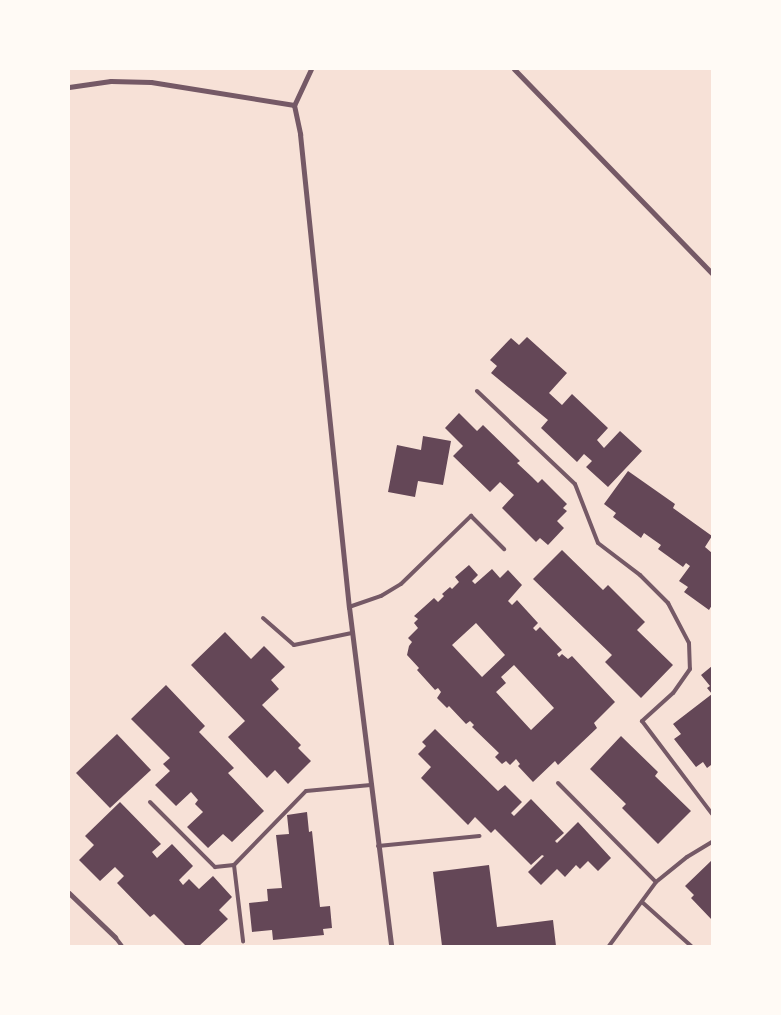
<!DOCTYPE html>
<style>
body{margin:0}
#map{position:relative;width:781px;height:1015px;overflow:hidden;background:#f7e1d7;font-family:"Fira Sans",sans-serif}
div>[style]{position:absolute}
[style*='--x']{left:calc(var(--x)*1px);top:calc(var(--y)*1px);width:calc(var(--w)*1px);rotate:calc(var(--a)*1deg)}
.building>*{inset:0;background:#644757}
.service>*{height:4px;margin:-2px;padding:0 2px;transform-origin:2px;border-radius:2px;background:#755966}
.minor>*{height:5px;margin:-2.5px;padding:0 2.5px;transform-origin:2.5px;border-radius:2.5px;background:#755966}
span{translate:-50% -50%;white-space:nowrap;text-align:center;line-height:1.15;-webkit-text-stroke:4px #fffaf5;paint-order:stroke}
.frame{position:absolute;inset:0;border:70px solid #fffaf5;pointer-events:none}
</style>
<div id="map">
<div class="building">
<div style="clip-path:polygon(527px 337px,567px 373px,549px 393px,562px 405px,572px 394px,608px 428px,597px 440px,604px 448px,620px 431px,642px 451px,608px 487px,586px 467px,592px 461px,584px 454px,577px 462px,541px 428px,548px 420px,491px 373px,497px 366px,490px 360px,511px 338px,519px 345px)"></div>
<div style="clip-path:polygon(459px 413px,477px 431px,483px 425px,520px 461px,517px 463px,532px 477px,538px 483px,542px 479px,567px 504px,563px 508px,567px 511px,557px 521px,564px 528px,548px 545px,540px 538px,536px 542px,502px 508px,514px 495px,500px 482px,490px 492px,453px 456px,463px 446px,445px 428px)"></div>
<div style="clip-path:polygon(423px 436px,451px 441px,443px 485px,418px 481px,415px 497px,388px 492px,397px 445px,421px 450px)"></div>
<div style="clip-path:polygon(628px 471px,675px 504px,673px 508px,712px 536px,705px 547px,712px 553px,712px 605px,709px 610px,684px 592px,688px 587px,679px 581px,690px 566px,686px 563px,683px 567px,658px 549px,661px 545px,644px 533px,641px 538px,613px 517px,616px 513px,604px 504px)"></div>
<div style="clip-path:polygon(562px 550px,603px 590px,608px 585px,645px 622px,637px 630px,673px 665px,641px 698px,605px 662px,612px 655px,533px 579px)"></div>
<div style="clip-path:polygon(evenodd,469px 565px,478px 575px,472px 581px,475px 584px,492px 569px,500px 578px,508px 570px,522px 585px,508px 601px,512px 605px,517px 600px,538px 623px,533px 628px,536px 631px,540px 627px,562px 650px,557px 654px,559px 657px,562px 654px,568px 659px,572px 656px,615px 702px,594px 723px,597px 728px,558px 765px,555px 761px,533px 782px,518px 766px,520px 764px,516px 759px,510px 765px,506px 761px,502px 764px,495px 757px,499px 753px,472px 727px,474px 725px,470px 721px,466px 724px,449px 706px,447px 708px,437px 698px,441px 692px,438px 688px,435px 690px,417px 670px,419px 668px,407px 655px,409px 646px,412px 642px,408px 638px,418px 628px,414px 623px,418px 619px,414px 616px,434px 598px,438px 602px,444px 596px,442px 594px,450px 587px,452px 589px,459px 582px,455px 577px,469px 565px,476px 623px,505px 655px,482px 677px,452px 645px,476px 623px,469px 565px,514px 665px,554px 708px,531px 730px,496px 692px,506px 683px,501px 677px,514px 665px)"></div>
<div style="clip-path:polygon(225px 632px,251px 659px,264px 646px,285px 667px,271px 680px,279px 689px,262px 705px,301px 745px,298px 748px,311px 761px,288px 784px,275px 770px,267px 778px,228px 737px,245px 721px,191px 665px)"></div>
<div style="clip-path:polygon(712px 666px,712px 767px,711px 765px,707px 768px,703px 762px,696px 767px,674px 739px,681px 734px,673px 724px,712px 694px,707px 688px,710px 686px,701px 675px)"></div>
<div style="clip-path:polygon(166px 685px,205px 726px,199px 732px,234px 768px,228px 773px,264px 811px,232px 842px,223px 834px,208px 848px,187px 827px,203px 812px,195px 804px,198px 800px,191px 792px,176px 806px,155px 785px,170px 771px,163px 764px,170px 758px,131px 719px)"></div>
<div style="clip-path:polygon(435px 729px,498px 791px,505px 785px,522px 802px,511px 813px,514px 816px,531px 799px,564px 833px,555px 841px,557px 843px,578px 822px,611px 858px,598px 871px,588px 861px,580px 869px,576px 865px,565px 877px,557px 869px,541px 885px,528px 872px,544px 856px,542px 855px,531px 865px,495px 829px,491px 833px,475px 817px,468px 825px,421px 778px,431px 767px,418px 754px,426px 746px,422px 742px)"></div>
<div style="clip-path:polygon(117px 734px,151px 770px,110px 808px,76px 773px)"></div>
<div style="clip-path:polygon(621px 736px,658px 772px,655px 776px,691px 811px,658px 844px,622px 808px,626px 804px,590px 769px)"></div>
<div style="clip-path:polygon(120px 802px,161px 844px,152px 852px,157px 858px,172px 844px,193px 866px,179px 880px,183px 885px,189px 879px,199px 889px,213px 876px,232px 897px,219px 910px,228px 919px,199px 946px,186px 946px,154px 914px,150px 917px,117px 883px,124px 876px,115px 867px,100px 881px,79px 860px,94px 845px,85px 836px)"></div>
<div style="clip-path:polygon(307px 812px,309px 832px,312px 831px,320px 907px,330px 906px,332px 928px,323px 929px,324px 935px,273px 940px,272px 930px,252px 932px,249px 903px,268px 901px,267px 889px,282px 888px,276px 835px,289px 834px,287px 815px)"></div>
<div style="clip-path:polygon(712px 860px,712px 920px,691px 898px,694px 895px,685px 886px)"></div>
<div style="clip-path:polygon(489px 865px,497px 927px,553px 920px,556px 946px,442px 946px,433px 872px)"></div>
</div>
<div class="service">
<div style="--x:477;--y:391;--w:135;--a:43.5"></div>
<div style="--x:575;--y:484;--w:63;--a:68.7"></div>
<div style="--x:598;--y:543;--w:53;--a:37.3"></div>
<div style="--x:640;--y:575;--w:40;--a:45"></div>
<div style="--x:668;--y:603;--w:45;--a:62.3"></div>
<div style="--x:689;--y:643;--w:26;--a:88"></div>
<div style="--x:690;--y:669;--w:29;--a:125"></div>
<div style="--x:673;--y:693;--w:42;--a:137.9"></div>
<div style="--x:642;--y:721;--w:116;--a:53"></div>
<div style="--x:349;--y:607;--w:34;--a:-19"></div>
<div style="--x:381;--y:596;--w:23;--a:-31"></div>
<div style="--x:401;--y:584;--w:98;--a:-44.2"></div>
<div style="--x:471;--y:516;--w:47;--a:45"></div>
<div style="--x:263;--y:618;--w:41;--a:41.1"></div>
<div style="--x:294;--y:645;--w:59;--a:-11.7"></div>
<div style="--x:558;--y:783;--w:139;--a:45.3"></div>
<div style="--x:150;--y:802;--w:92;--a:45"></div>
<div style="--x:215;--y:867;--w:19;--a:-6"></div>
<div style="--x:234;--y:865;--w:103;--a:-45.8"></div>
<div style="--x:306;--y:791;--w:65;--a:-5.3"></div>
<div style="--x:378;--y:846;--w:102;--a:-5.6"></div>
<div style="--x:234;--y:865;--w:77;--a:83.2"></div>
<div style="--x:642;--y:902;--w:66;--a:41.9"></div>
<div style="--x:115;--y:937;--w:11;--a:52"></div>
<div style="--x:609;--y:946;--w:79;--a:-53.7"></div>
<div style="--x:656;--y:882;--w:40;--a:-39"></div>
<div style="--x:687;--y:857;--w:29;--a:-31"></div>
</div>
<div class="minor">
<div style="--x:311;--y:69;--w:40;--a:115"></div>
<div style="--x:294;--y:105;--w:30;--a:78"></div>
<div style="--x:300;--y:134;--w:476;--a:84.1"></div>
<div style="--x:349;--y:607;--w:342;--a:82.9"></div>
<div style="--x:514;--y:69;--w:284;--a:45.9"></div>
<div style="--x:69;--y:87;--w:42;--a:-8.1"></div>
<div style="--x:111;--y:81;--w:40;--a:1.4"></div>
<div style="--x:151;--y:82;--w:145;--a:9.1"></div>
<div style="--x:69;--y:893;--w:64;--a:43.7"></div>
</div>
<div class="frame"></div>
</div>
